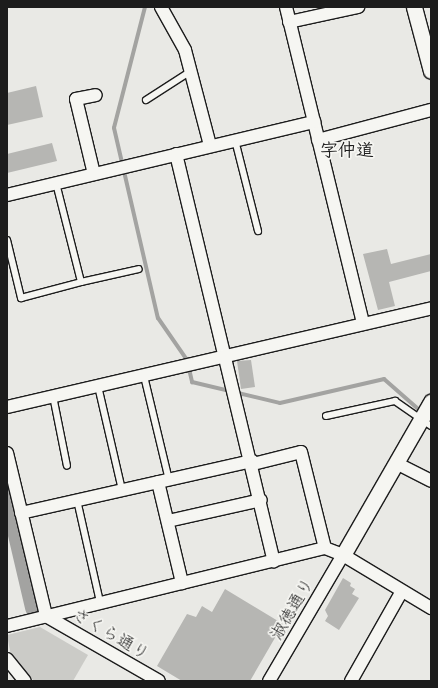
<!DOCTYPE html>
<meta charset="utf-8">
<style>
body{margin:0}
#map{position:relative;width:438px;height:688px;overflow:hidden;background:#e9e9e5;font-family:Caveat,"Klee One",sans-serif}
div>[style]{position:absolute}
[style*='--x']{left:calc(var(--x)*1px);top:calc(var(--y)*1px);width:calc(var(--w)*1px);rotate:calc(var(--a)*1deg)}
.green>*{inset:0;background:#cbcbc7}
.stream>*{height:4px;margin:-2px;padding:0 2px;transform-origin:2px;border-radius:2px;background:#a3a3a1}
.river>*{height:23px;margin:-11.5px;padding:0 11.5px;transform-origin:11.5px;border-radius:11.5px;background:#a3a3a1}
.building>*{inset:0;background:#b6b6b3}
.roads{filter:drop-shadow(1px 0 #1c1c1c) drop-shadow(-1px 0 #1c1c1c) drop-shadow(0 1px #1c1c1c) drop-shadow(0 -1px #1c1c1c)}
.service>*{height:6px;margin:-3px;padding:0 3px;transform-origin:3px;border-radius:3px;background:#f6f6f2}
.minor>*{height:12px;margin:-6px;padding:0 6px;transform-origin:6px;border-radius:6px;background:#f6f6f2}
.tertiary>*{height:15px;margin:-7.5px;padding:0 7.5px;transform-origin:7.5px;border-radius:7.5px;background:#f6f6f2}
span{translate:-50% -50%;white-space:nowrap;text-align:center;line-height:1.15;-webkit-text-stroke:3.5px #f6f6f2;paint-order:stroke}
.street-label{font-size:17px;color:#1c1c1c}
.neighbourhood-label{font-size:18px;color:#1c1c1c;font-weight:700}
.frame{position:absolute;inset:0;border:8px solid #1c1c1c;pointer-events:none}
</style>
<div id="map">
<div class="green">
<div style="clip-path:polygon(40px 627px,88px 655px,73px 681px,34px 681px,11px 656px,7px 635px)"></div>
</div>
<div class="stream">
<div style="--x:145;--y:7;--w:125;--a:104.4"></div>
<div style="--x:114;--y:128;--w:195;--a:77"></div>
<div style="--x:158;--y:318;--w:51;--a:55.4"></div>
<div style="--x:187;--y:360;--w:23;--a:77"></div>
<div style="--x:192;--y:382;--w:90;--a:13.4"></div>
<div style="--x:280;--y:403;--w:107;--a:-13"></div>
<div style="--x:384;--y:379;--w:44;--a:41.3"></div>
</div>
<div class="river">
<div style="--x:7;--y:483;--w:127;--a:76.8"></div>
</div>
<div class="building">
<div style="clip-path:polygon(36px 86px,43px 117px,7px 125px,7px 93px)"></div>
<div style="clip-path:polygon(52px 143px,57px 161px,7px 173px,7px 154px)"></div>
<div style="clip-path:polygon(387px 249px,391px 264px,431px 254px,431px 271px,389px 282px,395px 306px,378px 310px,363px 254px)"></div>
<div style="clip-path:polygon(251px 360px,255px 387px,241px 389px,237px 361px)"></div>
<div style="clip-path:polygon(343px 578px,351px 583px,350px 586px,355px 589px,352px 594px,359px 598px,339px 630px,325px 621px,328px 616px,325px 610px)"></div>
<div style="clip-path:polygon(225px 589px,283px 624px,250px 681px,182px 681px,157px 666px,187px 614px,196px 617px,202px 606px,212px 612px)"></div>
</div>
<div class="roads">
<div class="service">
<div style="--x:146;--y:100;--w:54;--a:-32.8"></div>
<div style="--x:235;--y:140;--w:94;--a:75.8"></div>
<div style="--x:56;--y:183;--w:102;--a:75.8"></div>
<div style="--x:81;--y:282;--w:59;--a:-12.6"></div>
<div style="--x:7;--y:240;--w:60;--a:76.4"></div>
<div style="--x:21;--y:298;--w:62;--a:-14.9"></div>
<div style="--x:144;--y:376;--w:107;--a:76.5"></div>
<div style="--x:98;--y:386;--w:107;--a:77"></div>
<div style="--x:53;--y:396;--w:71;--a:78.7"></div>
<div style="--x:326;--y:416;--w:71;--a:-12.3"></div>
<div style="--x:395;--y:401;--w:44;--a:34.8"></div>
<div style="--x:77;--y:500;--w:105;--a:77.3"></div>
</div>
<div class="minor">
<div style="--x:161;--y:7;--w:49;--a:60.8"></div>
<div style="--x:185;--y:50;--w:98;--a:75.3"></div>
<div style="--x:286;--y:7;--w:326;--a:76.3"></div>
<div style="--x:289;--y:22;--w:71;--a:-12.3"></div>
<div style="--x:318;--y:140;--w:117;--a:-14.9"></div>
<div style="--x:176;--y:154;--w:419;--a:76.5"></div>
<div style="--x:94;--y:174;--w:77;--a:-103.5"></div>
<div style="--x:76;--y:99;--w:20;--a:-11"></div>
<div style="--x:7;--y:195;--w:316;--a:-13.4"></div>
<div style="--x:7;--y:407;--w:435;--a:-13.1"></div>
<div style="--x:7;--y:453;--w:168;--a:76.5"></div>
<div style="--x:396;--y:463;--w:39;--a:27"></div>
<div style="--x:253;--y:464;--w:49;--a:-14"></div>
<div style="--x:301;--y:452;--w:99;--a:76"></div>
<div style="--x:158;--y:482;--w:104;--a:76.6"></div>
<div style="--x:21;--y:513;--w:237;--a:-12.7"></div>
<div style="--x:168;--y:521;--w:95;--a:-12.7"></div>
<div style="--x:46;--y:616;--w:130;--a:29.9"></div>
<div style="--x:7;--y:626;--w:327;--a:-13.8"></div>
<div style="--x:325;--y:548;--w:19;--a:21"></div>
<div style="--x:343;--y:555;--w:103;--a:31.1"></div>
<div style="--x:7;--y:659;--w:28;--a:51"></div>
<div style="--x:269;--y:681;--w:146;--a:-59.6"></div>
<div style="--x:351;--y:681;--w:103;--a:-60.5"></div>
</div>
<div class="tertiary">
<div style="--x:414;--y:7;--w:66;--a:75.1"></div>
<div style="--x:343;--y:555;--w:177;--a:-60.1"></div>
</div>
</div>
<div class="street-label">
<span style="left:292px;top:609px;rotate:-60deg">淑徳通り</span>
<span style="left:111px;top:634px;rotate:30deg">さくら通り</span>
</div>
<div class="neighbourhood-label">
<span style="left:347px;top:150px">字仲道</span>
</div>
<div class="frame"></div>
</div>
